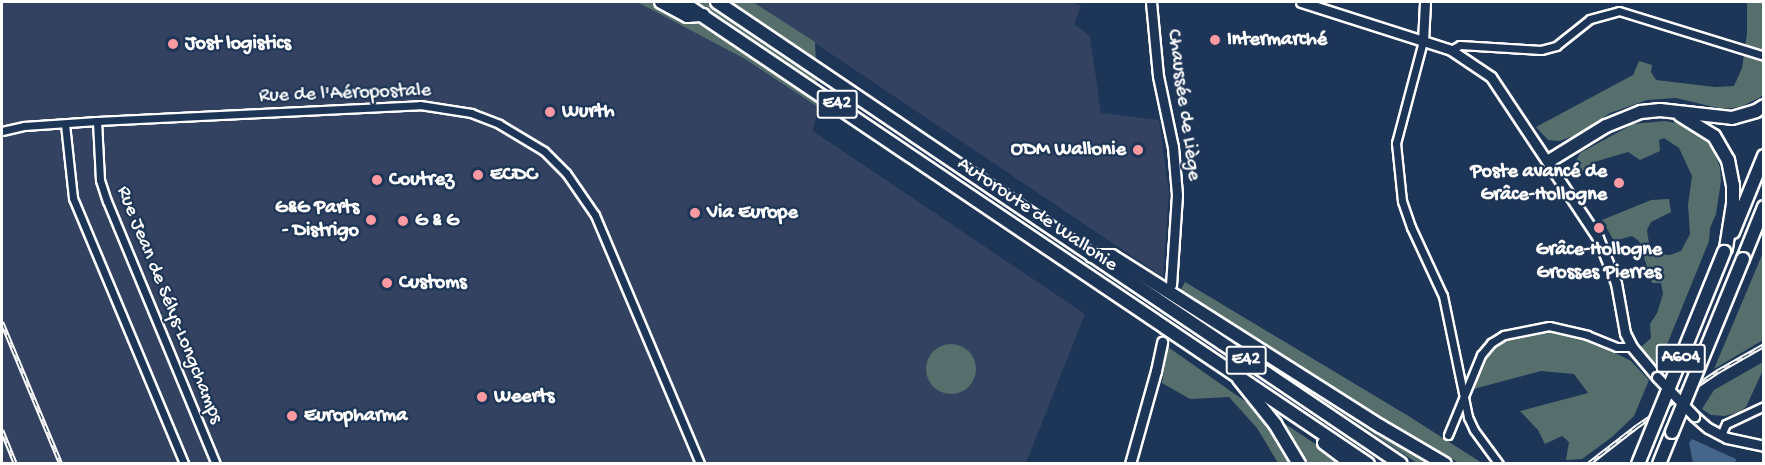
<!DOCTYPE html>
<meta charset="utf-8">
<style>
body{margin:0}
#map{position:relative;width:1765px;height:465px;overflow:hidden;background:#1d3557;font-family:"Gochi Hand",sans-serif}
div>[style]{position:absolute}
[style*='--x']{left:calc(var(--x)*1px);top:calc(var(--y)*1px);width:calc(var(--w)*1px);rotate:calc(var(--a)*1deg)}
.built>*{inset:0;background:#334260}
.green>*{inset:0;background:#566f6c}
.round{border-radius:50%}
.water>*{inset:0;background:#45658a}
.secondary-tunnel>*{height:9px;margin-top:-4.5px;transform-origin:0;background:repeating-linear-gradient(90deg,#344968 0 9px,transparent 0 13.5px)}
.roads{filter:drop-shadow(2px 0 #fff) drop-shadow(-2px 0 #fff) drop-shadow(0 2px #fff) drop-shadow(0 -2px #fff)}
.street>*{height:7px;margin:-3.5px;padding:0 3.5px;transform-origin:3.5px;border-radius:3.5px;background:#1d3557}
.secondary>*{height:9px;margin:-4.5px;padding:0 4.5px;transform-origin:4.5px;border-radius:4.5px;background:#1d3557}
.highway>*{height:12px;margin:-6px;padding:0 6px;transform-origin:6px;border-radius:6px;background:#1d3557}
.rail>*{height:4.5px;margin-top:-2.25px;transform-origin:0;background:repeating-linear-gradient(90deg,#1d3557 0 7px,#fff 0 14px);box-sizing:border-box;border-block:2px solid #fff}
.bridges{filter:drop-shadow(2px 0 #fff) drop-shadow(-2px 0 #fff) drop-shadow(0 2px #fff) drop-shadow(0 -2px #fff)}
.secondary-bridge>*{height:9px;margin:-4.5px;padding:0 4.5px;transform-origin:4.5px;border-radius:4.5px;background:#1d3557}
.highway-bridge>*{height:12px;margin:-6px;padding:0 6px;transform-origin:6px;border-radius:6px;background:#1d3557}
.dots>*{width:16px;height:16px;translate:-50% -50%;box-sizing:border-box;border:3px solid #1d3557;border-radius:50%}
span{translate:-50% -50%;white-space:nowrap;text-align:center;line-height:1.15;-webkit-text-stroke:4.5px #1d3557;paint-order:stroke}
.shield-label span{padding:2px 4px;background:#1d3557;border:2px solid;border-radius:4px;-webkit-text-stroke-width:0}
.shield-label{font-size:18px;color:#fff;font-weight:700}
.poi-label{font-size:20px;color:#fff;font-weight:700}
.left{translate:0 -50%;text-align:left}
.right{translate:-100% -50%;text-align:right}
.street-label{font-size:20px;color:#fff}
.frame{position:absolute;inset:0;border:3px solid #fff;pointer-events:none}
</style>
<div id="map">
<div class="built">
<div style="clip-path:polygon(2px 2px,637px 2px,745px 59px,818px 107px,813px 131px,1085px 314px,1026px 463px,2px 463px)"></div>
<div style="clip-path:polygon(754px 2px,1072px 2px,1081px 6px,1074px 24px,1090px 36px,1101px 113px,1159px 120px,1169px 193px,1163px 277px)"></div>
</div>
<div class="green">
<div style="clip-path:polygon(637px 2px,753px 2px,815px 42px,818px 107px,745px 59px)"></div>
<div style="clip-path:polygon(1747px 2px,1763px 2px,1764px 94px,1759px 98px,1740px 107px,1722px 109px,1676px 98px,1647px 100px,1610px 113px,1577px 135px,1559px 141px,1548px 140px,1536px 127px,1633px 75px,1639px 61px,1652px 65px,1651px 72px,1656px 80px,1715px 87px,1734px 86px,1742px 68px,1747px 34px)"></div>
<div style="clip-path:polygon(1665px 121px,1681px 124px,1698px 133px,1712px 148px,1720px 167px,1721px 181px,1716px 214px,1710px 228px,1709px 241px,1662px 357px,1654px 364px,1640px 348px,1651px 338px,1650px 324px,1657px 313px,1663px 294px,1661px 283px,1652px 283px,1639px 241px,1632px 236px,1614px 241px,1602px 220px,1651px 200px,1669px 199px,1671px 212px,1651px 222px,1647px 230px,1649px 244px,1657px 254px,1670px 255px,1681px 251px,1690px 234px,1688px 205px,1692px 176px,1679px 148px,1664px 138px,1659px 140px,1660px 151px,1640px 160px,1628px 152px,1594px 162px,1579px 174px,1574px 165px,1580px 153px,1633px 124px)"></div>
<div style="clip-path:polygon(1763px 251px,1763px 340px,1714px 369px,1762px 255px)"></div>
<div style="clip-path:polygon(1185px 282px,1410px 417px,1482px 463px,1459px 463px,1349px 399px,1179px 293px)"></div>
<div style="clip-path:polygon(1548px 328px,1584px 337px,1631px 361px,1649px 380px,1634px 416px,1612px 437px,1582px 459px,1566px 460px,1569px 442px,1562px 436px,1545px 444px,1538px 430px,1520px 411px,1588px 393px,1574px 374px,1541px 371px,1466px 391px,1482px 357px,1505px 337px)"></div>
<div class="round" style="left:926px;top:344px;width:50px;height:50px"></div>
<div style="clip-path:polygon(1168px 347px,1249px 404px,1278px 438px,1292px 463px,1278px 463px,1257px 428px,1229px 397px,1190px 399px,1162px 383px)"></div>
<div style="clip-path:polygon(1763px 362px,1763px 370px,1746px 407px,1739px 412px,1725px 416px,1711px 415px,1702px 409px,1714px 390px)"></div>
<div style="clip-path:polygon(1299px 384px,1431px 463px,1417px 463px)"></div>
<div style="clip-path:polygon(1269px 413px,1344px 463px,1301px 463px)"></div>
</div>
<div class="water">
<div style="clip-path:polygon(1692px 439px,1736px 459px,1735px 463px,1693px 463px,1689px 443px)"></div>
</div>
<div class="secondary-tunnel">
<div style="--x:1162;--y:342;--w:39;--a:-81"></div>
</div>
<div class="roads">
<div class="street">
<div style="--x:1423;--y:41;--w:106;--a:104.8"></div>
<div style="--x:1396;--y:143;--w:58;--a:84.1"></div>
<div style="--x:1402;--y:201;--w:28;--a:71"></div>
<div style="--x:1411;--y:227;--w:76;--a:65.1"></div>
<div style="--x:1443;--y:296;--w:124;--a:78.3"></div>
<div style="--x:1468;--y:417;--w:14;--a:65"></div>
<div style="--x:1474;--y:430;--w:42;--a:53.7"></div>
<div style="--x:1451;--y:50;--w:10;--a:-29"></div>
<div style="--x:1460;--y:45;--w:81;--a:3.5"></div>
<div style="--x:1541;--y:50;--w:16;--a:-15"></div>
<div style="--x:1556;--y:46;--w:43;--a:-38.5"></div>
<div style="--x:1590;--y:19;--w:30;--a:-15"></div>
<div style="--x:1619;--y:11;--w:152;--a:17.2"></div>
<div style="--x:97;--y:121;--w:59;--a:87.1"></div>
<div style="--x:100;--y:180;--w:22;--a:72"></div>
<div style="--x:107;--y:201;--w:285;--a:67.5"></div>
<div style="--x:65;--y:124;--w:74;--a:83.8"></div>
<div style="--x:73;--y:198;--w:288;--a:67.3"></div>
<div style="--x:2;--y:131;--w:23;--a:-13"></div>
<div style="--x:24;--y:126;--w:73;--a:-3.9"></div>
<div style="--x:97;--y:121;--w:323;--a:-2.8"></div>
<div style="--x:420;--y:105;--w:52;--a:8.9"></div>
<div style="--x:471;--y:113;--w:30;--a:21"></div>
<div style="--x:499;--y:124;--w:52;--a:31"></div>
<div style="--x:544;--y:151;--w:31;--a:45"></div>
<div style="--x:566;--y:173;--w:51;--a:55.4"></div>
<div style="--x:595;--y:215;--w:270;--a:67.1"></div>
<div style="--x:1448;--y:435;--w:87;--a:-67.6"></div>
<div style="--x:1481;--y:355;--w:16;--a:-50"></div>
<div style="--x:1491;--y:343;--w:15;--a:-32"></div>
<div style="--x:1504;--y:335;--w:46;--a:-11.3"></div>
<div style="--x:1549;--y:326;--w:39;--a:13"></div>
<div style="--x:1587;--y:335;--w:32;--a:22"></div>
<div style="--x:1617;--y:347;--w:15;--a:0"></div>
<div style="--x:1721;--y:435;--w:12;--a:-66"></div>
<div style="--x:1726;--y:424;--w:42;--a:-25.3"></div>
</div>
<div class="secondary">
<div style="--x:1151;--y:2;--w:74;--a:84.6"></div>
<div style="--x:1158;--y:76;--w:73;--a:78.1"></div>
<div style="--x:1173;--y:147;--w:48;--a:85.2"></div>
<div style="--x:1177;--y:195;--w:90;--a:93.8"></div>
<div style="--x:1301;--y:2;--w:157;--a:17.7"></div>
<div style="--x:1451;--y:50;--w:48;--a:34"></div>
<div style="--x:1491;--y:77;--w:193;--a:56.4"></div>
<div style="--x:1598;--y:238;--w:48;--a:68.2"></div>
<div style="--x:1616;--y:283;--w:51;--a:79.8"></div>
<div style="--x:1625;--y:333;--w:16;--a:63"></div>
<div style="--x:1632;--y:347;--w:39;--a:50"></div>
<div style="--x:1423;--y:41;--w:39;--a:-87"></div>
<div style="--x:1694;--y:416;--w:18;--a:41"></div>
<div style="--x:1708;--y:428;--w:21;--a:28"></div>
<div style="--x:1727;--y:438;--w:38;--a:12"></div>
<div style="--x:1130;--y:464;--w:97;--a:-74.4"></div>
<div style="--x:1156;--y:371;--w:30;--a:-78"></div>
</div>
<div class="highway">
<div style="--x:661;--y:2;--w:30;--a:28"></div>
<div style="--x:687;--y:16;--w:16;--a:-4"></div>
<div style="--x:682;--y:2;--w:827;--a:33.96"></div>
<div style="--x:717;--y:2;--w:825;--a:34.04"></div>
<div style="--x:1680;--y:115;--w:40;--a:32"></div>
<div style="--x:1714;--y:136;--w:28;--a:60"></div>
<div style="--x:1728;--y:160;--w:25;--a:79"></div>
<div style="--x:1733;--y:185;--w:19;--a:90"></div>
<div style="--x:1733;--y:204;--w:45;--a:99"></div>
<div style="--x:1549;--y:161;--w:67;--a:-31.6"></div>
<div style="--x:1606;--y:126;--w:38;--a:-22"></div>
<div style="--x:1641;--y:112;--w:19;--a:-6"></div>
<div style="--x:1660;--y:110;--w:72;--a:6.3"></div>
<div style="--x:1732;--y:118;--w:25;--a:-16"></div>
<div style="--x:1756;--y:111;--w:9;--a:-32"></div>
<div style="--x:1733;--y:232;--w:82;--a:-67.8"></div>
<div style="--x:1092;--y:256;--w:20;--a:0"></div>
<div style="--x:1112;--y:256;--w:317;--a:32.4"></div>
<div style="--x:1380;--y:426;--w:75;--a:30.3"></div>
<div style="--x:1743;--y:259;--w:56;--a:-68"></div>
<div style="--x:1239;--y:379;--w:58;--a:51.3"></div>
<div style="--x:1275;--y:424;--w:47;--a:59"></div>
<div style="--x:1324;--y:443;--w:35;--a:37"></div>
<div style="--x:1659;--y:464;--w:35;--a:-68"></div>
</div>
</div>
<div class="rail">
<div style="--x:2;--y:322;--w:154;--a:67.4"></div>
<div style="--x:2;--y:430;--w:37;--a:68"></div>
<div style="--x:1588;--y:464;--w:62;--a:-37.8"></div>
<div style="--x:1637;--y:426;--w:98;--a:-34.2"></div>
<div style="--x:1718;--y:371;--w:53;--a:-29.5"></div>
</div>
<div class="bridges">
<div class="secondary-bridge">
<div style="--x:1657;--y:377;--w:54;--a:46.5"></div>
</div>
<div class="highway-bridge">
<div style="--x:1672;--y:432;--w:187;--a:-67.7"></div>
<div style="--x:1638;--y:464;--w:229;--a:-67.9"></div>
</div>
</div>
<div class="dots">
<div style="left:1215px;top:40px;background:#ff9aa2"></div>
<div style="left:173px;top:44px;background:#ff9aa2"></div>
<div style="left:550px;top:112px;background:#ff9aa2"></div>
<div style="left:1138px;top:150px;background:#ff9aa2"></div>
<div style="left:478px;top:175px;background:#ff9aa2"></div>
<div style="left:377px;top:180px;background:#ff9aa2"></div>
<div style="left:1619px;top:183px;background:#ff9aa2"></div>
<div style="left:695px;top:213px;background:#ff9aa2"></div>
<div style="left:371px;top:220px;background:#ff9aa2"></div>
<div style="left:403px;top:221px;background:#ff9aa2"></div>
<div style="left:1599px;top:228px;background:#ff9aa2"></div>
<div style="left:387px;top:283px;background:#ff9aa2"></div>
<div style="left:482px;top:397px;background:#ff9aa2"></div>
<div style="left:292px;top:416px;background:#ff9aa2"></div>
</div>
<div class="shield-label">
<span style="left:837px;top:104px">E42</span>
<span style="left:1681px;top:358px">A604</span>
<span style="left:1246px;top:360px">E42</span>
</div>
<div class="poi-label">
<span class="left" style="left:1227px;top:40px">Intermarché</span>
<span class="left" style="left:185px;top:44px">Jost logistics</span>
<span class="left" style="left:562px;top:112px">Wurth</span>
<span class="right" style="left:1126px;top:150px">ODM Wallonie</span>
<span class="right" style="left:1607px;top:184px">Poste avancé de<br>Grâce-Hollogne</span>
<span class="left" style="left:490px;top:175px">ECDC</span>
<span class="left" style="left:389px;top:180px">Coutrez</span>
<span class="right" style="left:359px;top:220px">G&amp;G Parts<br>- Distrigo</span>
<span class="left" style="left:707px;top:213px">Via Europe</span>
<span class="left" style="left:415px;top:221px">G &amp; G</span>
<span style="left:1599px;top:262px">Grâce-Hollogne<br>Grosses Pierres</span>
<span class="left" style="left:399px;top:283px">Customs</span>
<span class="left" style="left:494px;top:397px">Weerts</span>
<span class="left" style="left:304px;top:416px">Europharma</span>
</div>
<div class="street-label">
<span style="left:345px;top:94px;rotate:-2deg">Rue de l'Aéropostale</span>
<span style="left:1183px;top:105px;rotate:82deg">Chaussée de Liège</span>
<span style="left:1037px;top:215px;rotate:34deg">Autoroute de Wallonie</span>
<span style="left:169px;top:305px;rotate:68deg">Rue Jean de Sélys-Longchamps</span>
</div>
<div class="frame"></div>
</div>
